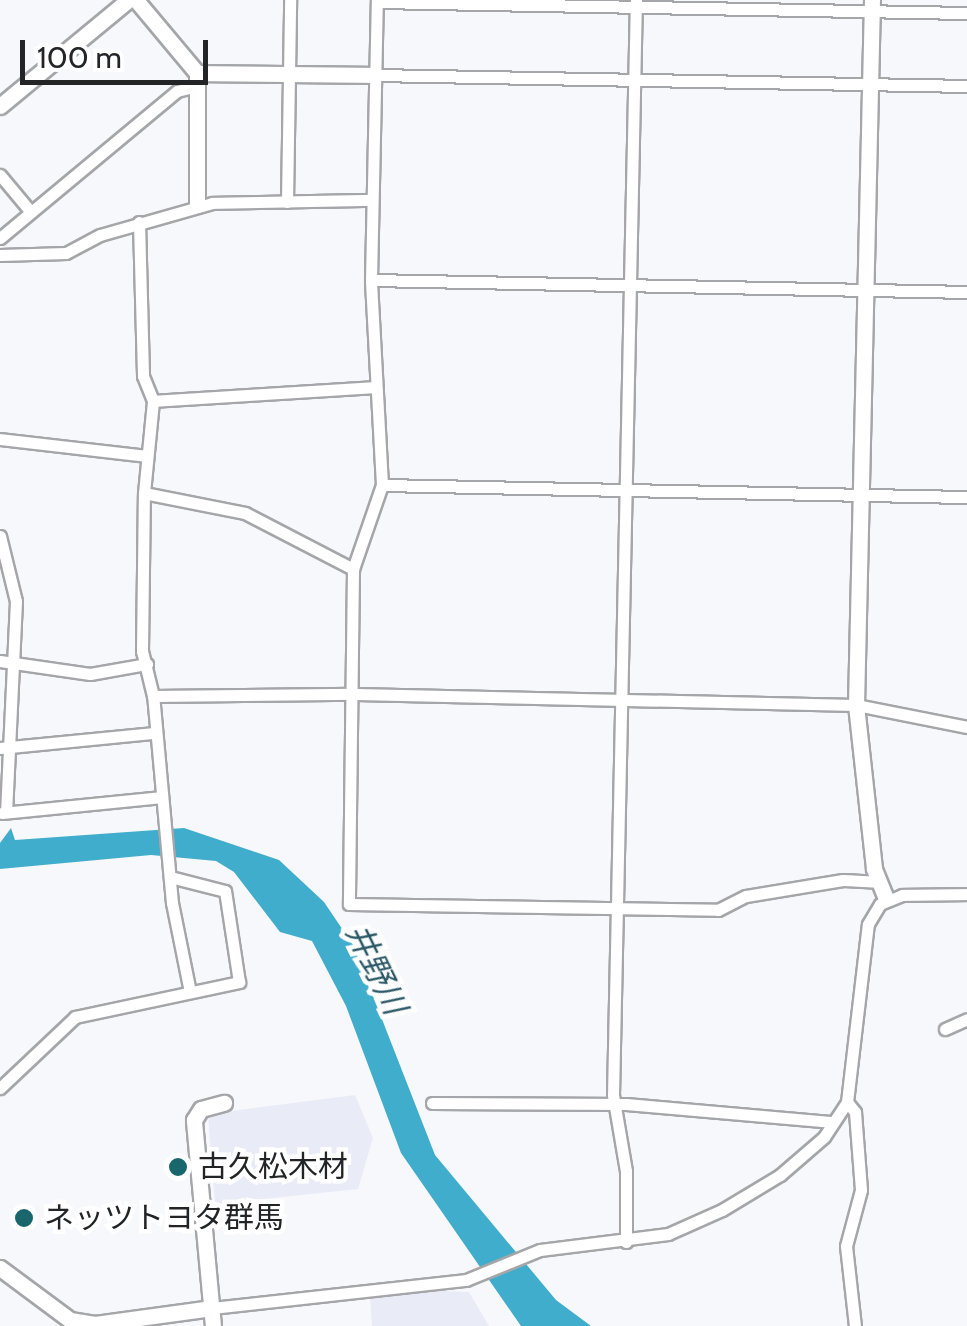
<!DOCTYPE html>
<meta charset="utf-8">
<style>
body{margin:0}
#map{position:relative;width:967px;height:1326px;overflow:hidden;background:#f7f8fc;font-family:Cabin,"Noto Sans JP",sans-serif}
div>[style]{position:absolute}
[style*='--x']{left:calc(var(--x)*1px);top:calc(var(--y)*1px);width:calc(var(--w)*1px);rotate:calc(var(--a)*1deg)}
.built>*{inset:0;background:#e9ecf7}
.water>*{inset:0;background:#40adcc}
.stream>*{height:4px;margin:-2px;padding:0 2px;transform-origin:2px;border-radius:2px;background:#40adcc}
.roads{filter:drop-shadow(2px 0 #a5a6a9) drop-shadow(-2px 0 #a5a6a9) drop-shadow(0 2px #a5a6a9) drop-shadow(0 -2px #a5a6a9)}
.street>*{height:11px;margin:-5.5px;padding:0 5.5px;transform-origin:5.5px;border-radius:5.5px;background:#fff}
.secondary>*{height:15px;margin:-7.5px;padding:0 7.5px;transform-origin:7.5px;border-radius:7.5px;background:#fff}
.dots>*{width:28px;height:28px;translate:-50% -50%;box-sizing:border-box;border:5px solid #fff;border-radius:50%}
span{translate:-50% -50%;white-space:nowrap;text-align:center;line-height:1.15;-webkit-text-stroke:9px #fff;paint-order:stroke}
.poi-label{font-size:30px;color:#232425}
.left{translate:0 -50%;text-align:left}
.water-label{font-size:32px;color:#2b5867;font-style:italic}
.scale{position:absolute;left:20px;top:40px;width:188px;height:45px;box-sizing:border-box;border:5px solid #232425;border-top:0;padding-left:12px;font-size:30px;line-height:35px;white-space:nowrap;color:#232425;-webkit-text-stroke:8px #fff;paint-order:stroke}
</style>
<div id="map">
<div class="built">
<div style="clip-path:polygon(355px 1095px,373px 1138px,358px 1189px,215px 1204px,208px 1114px)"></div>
<div style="clip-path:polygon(421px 1290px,469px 1292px,489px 1326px,372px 1326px,370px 1296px)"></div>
</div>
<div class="water">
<div style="clip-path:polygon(11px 828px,15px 840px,184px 828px,279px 860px,324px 902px,353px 945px,435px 1155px,556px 1300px,591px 1326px,521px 1326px,401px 1153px,346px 1006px,312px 941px,280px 932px,234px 872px,216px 861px,151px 855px,0 869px,0 843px)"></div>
</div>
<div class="stream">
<div style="--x:937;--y:502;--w:15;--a:0"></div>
</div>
<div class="roads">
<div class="street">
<div style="--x:377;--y:2;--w:590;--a:1.07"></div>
<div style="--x:374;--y:75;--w:593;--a:1.06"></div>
<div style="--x:0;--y:175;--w:47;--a:50.2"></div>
<div style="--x:287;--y:202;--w:202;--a:-89.1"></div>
<div style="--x:139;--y:222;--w:154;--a:88.5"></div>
<div style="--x:143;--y:376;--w:27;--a:68"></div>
<div style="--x:0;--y:238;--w:230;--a:-39.7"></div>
<div style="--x:177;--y:91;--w:21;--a:-14"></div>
<div style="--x:0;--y:255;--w:66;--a:-1.7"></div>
<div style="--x:66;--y:253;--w:38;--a:-28"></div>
<div style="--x:100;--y:235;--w:116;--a:-15.9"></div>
<div style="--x:212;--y:203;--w:159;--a:-1.1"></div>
<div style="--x:371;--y:280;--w:596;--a:1.15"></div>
<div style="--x:0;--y:439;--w:147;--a:6.6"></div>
<div style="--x:382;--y:485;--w:585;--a:1.18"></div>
<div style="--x:144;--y:493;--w:103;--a:11.2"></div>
<div style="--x:245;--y:513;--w:122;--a:27.4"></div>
<div style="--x:353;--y:569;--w:335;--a:90.7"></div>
<div style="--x:349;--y:904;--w:369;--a:0.9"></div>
<div style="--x:718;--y:910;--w:31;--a:-27"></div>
<div style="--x:746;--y:896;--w:98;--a:-9.4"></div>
<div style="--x:843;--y:880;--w:34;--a:3"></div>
<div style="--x:0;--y:536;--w:67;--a:76.2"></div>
<div style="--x:16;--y:601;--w:211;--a:92.7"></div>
<div style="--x:353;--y:569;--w:89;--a:-71"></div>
<div style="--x:382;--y:485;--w:205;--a:-93.1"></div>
<div style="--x:371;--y:280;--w:280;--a:-88.8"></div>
<div style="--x:0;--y:661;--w:91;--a:8.2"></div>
<div style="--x:90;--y:674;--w:58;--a:-10"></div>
<div style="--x:153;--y:696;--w:203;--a:-0.6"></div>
<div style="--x:356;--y:694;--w:500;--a:1.26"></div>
<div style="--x:856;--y:705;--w:113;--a:11.2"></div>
<div style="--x:0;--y:748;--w:155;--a:-5.6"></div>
<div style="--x:2;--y:813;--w:161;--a:-5.7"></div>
<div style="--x:190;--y:992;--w:91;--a:-101.4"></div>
<div style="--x:172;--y:903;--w:208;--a:-95.2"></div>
<div style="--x:153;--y:696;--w:46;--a:-103.7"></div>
<div style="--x:142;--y:651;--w:158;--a:-89.3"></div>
<div style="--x:144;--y:493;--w:92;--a:-84.4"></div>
<div style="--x:153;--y:401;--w:222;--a:-3.6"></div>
<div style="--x:945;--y:1029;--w:24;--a:-24"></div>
<div style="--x:0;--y:1088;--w:103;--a:-43.4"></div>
<div style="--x:75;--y:1017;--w:168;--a:-12"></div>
<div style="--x:239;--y:982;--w:92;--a:-98.7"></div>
<div style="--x:225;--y:891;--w:57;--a:-165.7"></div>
<div style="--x:847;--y:1102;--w:13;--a:51"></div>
<div style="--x:855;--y:1112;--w:78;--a:85.6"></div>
<div style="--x:861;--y:1190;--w:58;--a:105"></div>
<div style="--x:846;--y:1246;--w:81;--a:83.6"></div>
<div style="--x:432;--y:1103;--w:194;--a:0.3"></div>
<div style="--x:626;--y:1104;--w:208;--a:5"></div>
<div style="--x:626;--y:1242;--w:71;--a:-90"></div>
<div style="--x:626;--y:1171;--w:77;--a:-99.7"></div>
<div style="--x:613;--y:1095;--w:1095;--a:-88.8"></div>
<div style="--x:212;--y:1308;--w:256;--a:-6.3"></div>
<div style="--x:466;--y:1280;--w:80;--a:-22.1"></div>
<div style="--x:540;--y:1250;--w:129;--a:-7.1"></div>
<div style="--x:668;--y:1234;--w:59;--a:-24"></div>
<div style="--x:722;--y:1210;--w:68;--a:-31.1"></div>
<div style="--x:780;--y:1175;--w:58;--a:-40.8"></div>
<div style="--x:824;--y:1137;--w:42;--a:-56.7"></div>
<div style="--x:847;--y:1102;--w:179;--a:-83.3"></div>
<div style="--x:868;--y:924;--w:23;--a:-59"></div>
<div style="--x:880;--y:904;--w:24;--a:-22"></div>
<div style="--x:902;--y:895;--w:65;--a:-0.9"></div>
</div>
<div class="secondary">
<div style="--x:136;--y:0;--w:95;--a:50.1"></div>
<div style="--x:197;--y:73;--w:132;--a:90"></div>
<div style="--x:872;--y:0;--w:705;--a:91.3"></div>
<div style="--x:856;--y:705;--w:165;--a:83.7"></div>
<div style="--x:874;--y:869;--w:32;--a:68"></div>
<div style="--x:197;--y:73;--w:177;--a:0.6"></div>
<div style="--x:0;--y:106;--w:166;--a:-39.6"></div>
<div style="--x:0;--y:1268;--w:87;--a:36.6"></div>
<div style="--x:70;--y:1320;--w:25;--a:9"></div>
<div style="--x:95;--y:1324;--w:118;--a:-7.8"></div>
<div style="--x:213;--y:1326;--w:207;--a:-95.3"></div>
<div style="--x:194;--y:1120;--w:13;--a:-58"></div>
<div style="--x:201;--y:1109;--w:24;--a:-15"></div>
</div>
</div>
<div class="dots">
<div style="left:178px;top:1167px;background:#19666d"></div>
<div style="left:24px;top:1218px;background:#19666d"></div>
</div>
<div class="poi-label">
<span class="left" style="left:198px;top:1167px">古久松木材</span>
<span class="left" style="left:44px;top:1218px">ネッツトヨタ群馬</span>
</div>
<div class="water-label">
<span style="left:376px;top:969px;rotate:64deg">井野川</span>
</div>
<div class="scale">100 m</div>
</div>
